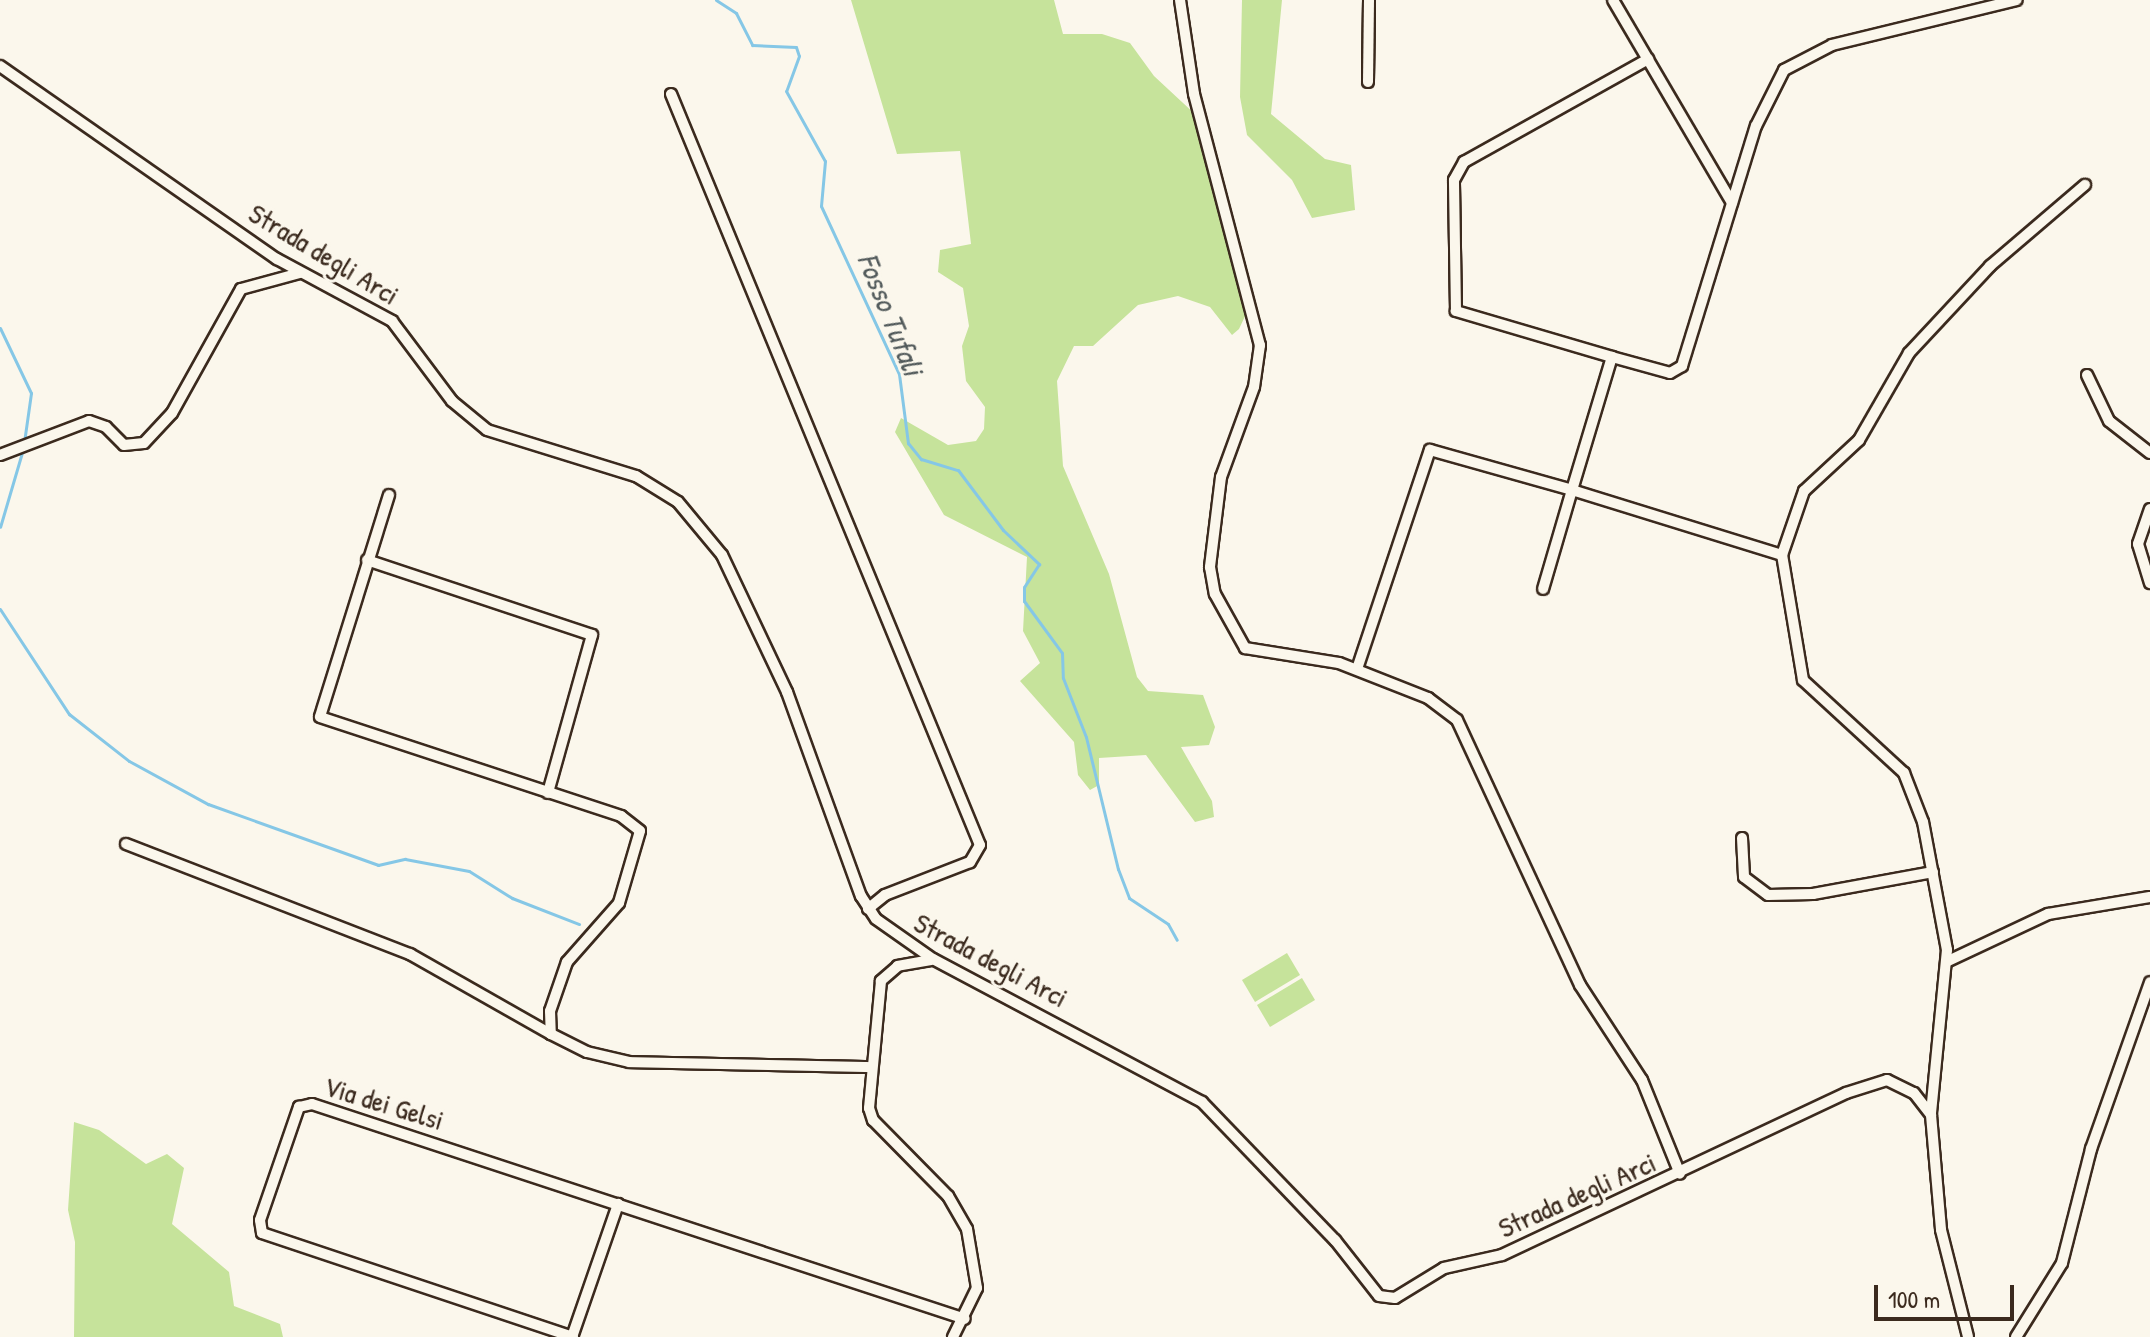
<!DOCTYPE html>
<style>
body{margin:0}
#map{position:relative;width:2150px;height:1337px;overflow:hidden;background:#fbf7ec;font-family:"Patrick Hand",sans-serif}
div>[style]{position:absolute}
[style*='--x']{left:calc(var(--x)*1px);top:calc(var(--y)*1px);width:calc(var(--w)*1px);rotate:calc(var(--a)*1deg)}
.green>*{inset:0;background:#c6e39b}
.stream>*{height:3px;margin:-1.5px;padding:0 1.5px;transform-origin:1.5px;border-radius:1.5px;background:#85c7e6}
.roads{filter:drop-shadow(2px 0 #3b2a1e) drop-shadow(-2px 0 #3b2a1e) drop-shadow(0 2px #3b2a1e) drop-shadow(0 -2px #3b2a1e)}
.minor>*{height:10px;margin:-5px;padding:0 5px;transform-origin:5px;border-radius:5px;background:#fbf7ec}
span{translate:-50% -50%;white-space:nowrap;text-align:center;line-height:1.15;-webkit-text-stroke:6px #fbf7ec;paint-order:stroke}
.street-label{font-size:28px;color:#3b2a1e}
.water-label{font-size:30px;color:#51595a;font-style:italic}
.scale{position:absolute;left:1874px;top:1285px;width:140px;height:36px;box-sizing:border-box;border:4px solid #3b2a1e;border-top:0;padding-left:10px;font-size:24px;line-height:28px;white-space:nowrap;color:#3b2a1e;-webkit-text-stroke:6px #fbf7ec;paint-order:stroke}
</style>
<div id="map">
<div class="green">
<div style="clip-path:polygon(851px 0,1054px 0,1063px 34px,1102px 34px,1130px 43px,1154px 76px,1197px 116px,1247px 312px,1239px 329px,1232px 335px,1210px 307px,1178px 296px,1138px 305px,1093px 346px,1074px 346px,1057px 381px,1063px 466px,1109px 574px,1137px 677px,1148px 691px,1203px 695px,1215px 727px,1209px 745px,1181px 747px,1212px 801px,1214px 817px,1195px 822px,1146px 755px,1099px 758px,1099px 785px,1090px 790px,1078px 775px,1074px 742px,1020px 681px,1040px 663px,1023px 631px,1027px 557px,944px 515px,895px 432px,901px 418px,948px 445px,976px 441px,984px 429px,985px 407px,966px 381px,962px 346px,969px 326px,963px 288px,938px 272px,940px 250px,971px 244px,960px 151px,897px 154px)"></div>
<div style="clip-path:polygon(1242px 0,1282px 0,1271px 114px,1325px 159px,1351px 165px,1355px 210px,1312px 218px,1292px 180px,1247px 135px,1240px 97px)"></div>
<div style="clip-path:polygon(1287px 953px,1300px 975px,1255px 1002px,1242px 980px)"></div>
<div style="clip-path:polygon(1302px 978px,1315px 1000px,1270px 1027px,1257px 1005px)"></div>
<div style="clip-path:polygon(74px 1122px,99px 1130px,146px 1164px,167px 1154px,184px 1168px,172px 1224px,229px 1272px,234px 1306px,280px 1324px,283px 1337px,74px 1337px,75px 1242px,68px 1210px)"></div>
</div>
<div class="stream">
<div style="--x:716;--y:0;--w:24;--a:33"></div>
<div style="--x:736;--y:13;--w:36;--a:63"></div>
<div style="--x:752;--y:45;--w:44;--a:2.6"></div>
<div style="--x:796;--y:47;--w:9;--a:72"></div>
<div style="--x:799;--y:56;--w:37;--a:110"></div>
<div style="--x:786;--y:91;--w:80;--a:60.9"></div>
<div style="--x:825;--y:161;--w:45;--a:95.1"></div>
<div style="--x:821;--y:206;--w:185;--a:65.1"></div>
<div style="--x:899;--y:374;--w:70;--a:82.6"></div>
<div style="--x:908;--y:443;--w:21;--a:51"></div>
<div style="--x:921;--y:459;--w:39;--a:17"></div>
<div style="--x:958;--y:470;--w:75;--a:53.1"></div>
<div style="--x:1003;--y:530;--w:50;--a:43.4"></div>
<div style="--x:1039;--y:564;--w:27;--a:123"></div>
<div style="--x:1024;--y:587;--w:14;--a:90"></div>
<div style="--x:1024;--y:601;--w:64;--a:53.8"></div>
<div style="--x:1062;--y:653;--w:25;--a:88"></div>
<div style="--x:1063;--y:678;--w:63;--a:68.7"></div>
<div style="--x:1086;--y:737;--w:136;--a:76.4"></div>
<div style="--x:1118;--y:869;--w:31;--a:69"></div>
<div style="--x:1129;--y:898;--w:47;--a:33.7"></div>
<div style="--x:1168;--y:924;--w:18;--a:61"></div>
<div style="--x:0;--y:328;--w:72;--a:64.5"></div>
<div style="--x:31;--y:393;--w:57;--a:98.1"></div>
<div style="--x:23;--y:449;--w:81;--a:106.4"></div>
<div style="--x:0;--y:609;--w:126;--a:56.7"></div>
<div style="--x:69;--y:714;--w:76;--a:38.1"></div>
<div style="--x:129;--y:761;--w:90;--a:28.6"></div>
<div style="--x:208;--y:804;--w:181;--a:19.7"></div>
<div style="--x:378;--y:865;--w:28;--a:-13"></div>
<div style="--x:405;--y:859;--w:65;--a:10.6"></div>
<div style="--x:469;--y:871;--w:51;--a:32.1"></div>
<div style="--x:512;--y:898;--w:72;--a:21.2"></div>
</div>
<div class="roads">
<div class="minor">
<div style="--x:1180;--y:0;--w:95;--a:81.5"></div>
<div style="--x:1194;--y:94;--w:260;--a:75.3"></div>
<div style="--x:1260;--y:345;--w:42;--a:98.1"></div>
<div style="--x:1254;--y:387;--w:96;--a:110.1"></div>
<div style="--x:1221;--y:477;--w:91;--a:97"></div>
<div style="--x:1210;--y:567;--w:27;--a:80"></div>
<div style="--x:1215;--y:594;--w:62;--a:60.9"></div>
<div style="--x:1245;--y:648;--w:95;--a:9.1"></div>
<div style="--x:1339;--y:663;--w:96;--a:21.5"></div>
<div style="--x:1428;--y:698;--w:36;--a:37"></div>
<div style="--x:1457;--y:720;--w:292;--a:65.1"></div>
<div style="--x:1580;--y:985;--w:113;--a:56.9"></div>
<div style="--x:1642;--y:1080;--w:101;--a:68"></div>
<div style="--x:1613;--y:0;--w:235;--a:59.6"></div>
<div style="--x:0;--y:66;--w:338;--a:34.9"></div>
<div style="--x:277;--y:259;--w:131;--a:28.3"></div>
<div style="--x:392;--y:321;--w:100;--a:53.1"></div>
<div style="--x:452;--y:401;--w:45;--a:39.6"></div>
<div style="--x:487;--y:430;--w:156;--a:17.2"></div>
<div style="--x:636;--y:476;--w:49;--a:31.8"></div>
<div style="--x:678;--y:502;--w:69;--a:50.3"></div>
<div style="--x:722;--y:555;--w:152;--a:64.6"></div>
<div style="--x:787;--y:692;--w:217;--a:70.1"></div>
<div style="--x:861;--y:896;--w:27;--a:57"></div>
<div style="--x:876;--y:919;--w:70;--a:35.1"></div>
<div style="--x:933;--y:959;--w:305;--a:28"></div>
<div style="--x:1202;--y:1102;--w:192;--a:46.1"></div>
<div style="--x:1335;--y:1240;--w:71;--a:51.8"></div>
<div style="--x:1379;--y:1296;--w:16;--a:7"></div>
<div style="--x:1395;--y:1298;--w:57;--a:-31.5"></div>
<div style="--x:1444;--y:1268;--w:59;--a:-12.6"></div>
<div style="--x:1502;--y:1255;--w:380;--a:-25.2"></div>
<div style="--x:1846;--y:1093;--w:43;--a:-17.6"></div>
<div style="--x:1887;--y:1080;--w:30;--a:26"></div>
<div style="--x:1914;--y:1093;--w:28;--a:52"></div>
<div style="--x:1931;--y:1115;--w:115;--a:85"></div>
<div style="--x:1941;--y:1230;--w:110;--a:75.8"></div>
<div style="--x:1368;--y:82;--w:82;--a:-89.3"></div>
<div style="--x:671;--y:94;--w:812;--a:67.64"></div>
<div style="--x:980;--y:845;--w:20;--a:120"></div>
<div style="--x:970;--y:862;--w:91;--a:158.8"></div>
<div style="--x:885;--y:895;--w:22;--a:141"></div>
<div style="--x:1612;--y:357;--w:163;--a:-163.6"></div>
<div style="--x:1456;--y:311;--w:131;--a:-90.9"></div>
<div style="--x:1454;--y:180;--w:21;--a:-61"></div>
<div style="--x:1464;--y:162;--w:211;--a:-29.2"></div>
<div style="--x:2087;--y:375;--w:51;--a:64.4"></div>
<div style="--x:2109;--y:421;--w:52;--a:38"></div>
<div style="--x:0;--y:455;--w:95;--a:-20.9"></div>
<div style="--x:89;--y:421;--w:18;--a:19"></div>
<div style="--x:106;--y:427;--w:25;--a:45"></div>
<div style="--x:124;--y:445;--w:20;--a:-6"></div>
<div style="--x:144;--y:443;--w:41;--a:-47"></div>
<div style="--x:172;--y:413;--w:142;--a:-60.9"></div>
<div style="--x:241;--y:289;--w:61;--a:-15.2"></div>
<div style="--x:389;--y:495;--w:232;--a:107.3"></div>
<div style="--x:320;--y:717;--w:317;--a:18.2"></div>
<div style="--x:621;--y:816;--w:24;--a:38"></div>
<div style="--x:640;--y:831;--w:75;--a:106.3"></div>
<div style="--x:619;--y:903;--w:79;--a:131.4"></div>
<div style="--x:567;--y:962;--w:52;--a:109.1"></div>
<div style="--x:550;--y:1011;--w:23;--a:88"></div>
<div style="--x:551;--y:1034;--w:40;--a:26.6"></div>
<div style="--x:587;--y:1052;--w:43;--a:13.4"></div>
<div style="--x:629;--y:1062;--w:243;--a:1.2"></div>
<div style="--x:2150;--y:509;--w:37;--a:109"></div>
<div style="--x:2138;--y:544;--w:41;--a:72.9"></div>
<div style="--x:1782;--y:555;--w:68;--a:-71"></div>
<div style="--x:1804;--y:491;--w:75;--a:-42.8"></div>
<div style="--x:1859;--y:440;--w:100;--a:-60.1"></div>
<div style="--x:1909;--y:353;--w:119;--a:-47"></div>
<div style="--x:1990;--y:266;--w:125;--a:-40.5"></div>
<div style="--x:367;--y:560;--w:237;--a:18.4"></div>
<div style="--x:592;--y:635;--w:164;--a:105.6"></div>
<div style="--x:1357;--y:669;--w:231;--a:-71.6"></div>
<div style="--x:1430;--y:450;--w:148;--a:15.7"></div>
<div style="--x:1572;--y:490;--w:103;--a:106.3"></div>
<div style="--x:1742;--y:838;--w:39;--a:87"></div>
<div style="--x:1744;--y:877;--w:30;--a:37"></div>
<div style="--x:1768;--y:895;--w:45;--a:-1.3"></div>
<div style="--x:1813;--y:894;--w:122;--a:-10.4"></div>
<div style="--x:126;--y:844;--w:305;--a:21.2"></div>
<div style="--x:410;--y:954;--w:162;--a:29.6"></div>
<div style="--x:931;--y:960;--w:34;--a:170"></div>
<div style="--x:898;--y:966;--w:23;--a:139"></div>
<div style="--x:881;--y:981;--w:128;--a:95.4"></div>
<div style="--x:869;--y:1108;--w:13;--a:72"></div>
<div style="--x:873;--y:1120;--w:107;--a:45.4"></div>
<div style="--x:948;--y:1196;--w:38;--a:60"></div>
<div style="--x:967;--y:1229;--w:60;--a:80.4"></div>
<div style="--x:977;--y:1288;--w:55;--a:116.1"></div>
<div style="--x:1946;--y:962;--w:113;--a:-25.2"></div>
<div style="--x:2048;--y:914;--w:103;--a:-9.5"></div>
<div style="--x:1931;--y:1113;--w:164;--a:-84.4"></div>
<div style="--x:1947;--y:950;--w:130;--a:-100.6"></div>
<div style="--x:1923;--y:822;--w:53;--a:-111.2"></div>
<div style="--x:1904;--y:773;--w:137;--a:-137.4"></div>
<div style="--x:1803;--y:680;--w:127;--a:-99.5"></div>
<div style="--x:1782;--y:555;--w:220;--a:-162.8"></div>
<div style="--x:1572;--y:490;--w:139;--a:-73.3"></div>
<div style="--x:1612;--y:357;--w:60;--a:15.4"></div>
<div style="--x:1670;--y:373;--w:14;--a:-30"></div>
<div style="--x:1682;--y:366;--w:251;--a:-72.9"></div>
<div style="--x:1756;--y:126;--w:63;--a:-63.4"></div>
<div style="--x:1784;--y:70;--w:54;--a:-27.5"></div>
<div style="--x:1832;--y:45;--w:190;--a:-13.7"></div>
<div style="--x:572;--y:1337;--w:141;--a:-70.9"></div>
<div style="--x:573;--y:1337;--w:328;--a:-161.5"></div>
<div style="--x:262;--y:1233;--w:13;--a:-99"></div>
<div style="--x:260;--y:1220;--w:120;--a:-71"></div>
<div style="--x:299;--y:1107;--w:13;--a:-13"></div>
<div style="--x:312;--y:1104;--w:687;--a:18.22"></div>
<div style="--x:2016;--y:1337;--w:87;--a:-58.1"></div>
<div style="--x:2062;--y:1263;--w:118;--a:-75.7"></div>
<div style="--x:2091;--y:1149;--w:177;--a:-70.5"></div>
</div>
</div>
<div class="street-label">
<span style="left:324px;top:254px;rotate:31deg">Strada degli Arci</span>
<span style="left:991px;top:960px;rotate:28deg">Strada degli Arci</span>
<span style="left:384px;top:1103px;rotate:17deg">Via dei Gelsi</span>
<span style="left:1577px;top:1195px;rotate:-24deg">Strada degli Arci</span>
</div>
<div class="water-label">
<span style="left:891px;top:314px;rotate:68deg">Fosso Tufali</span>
</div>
<div class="scale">100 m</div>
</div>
